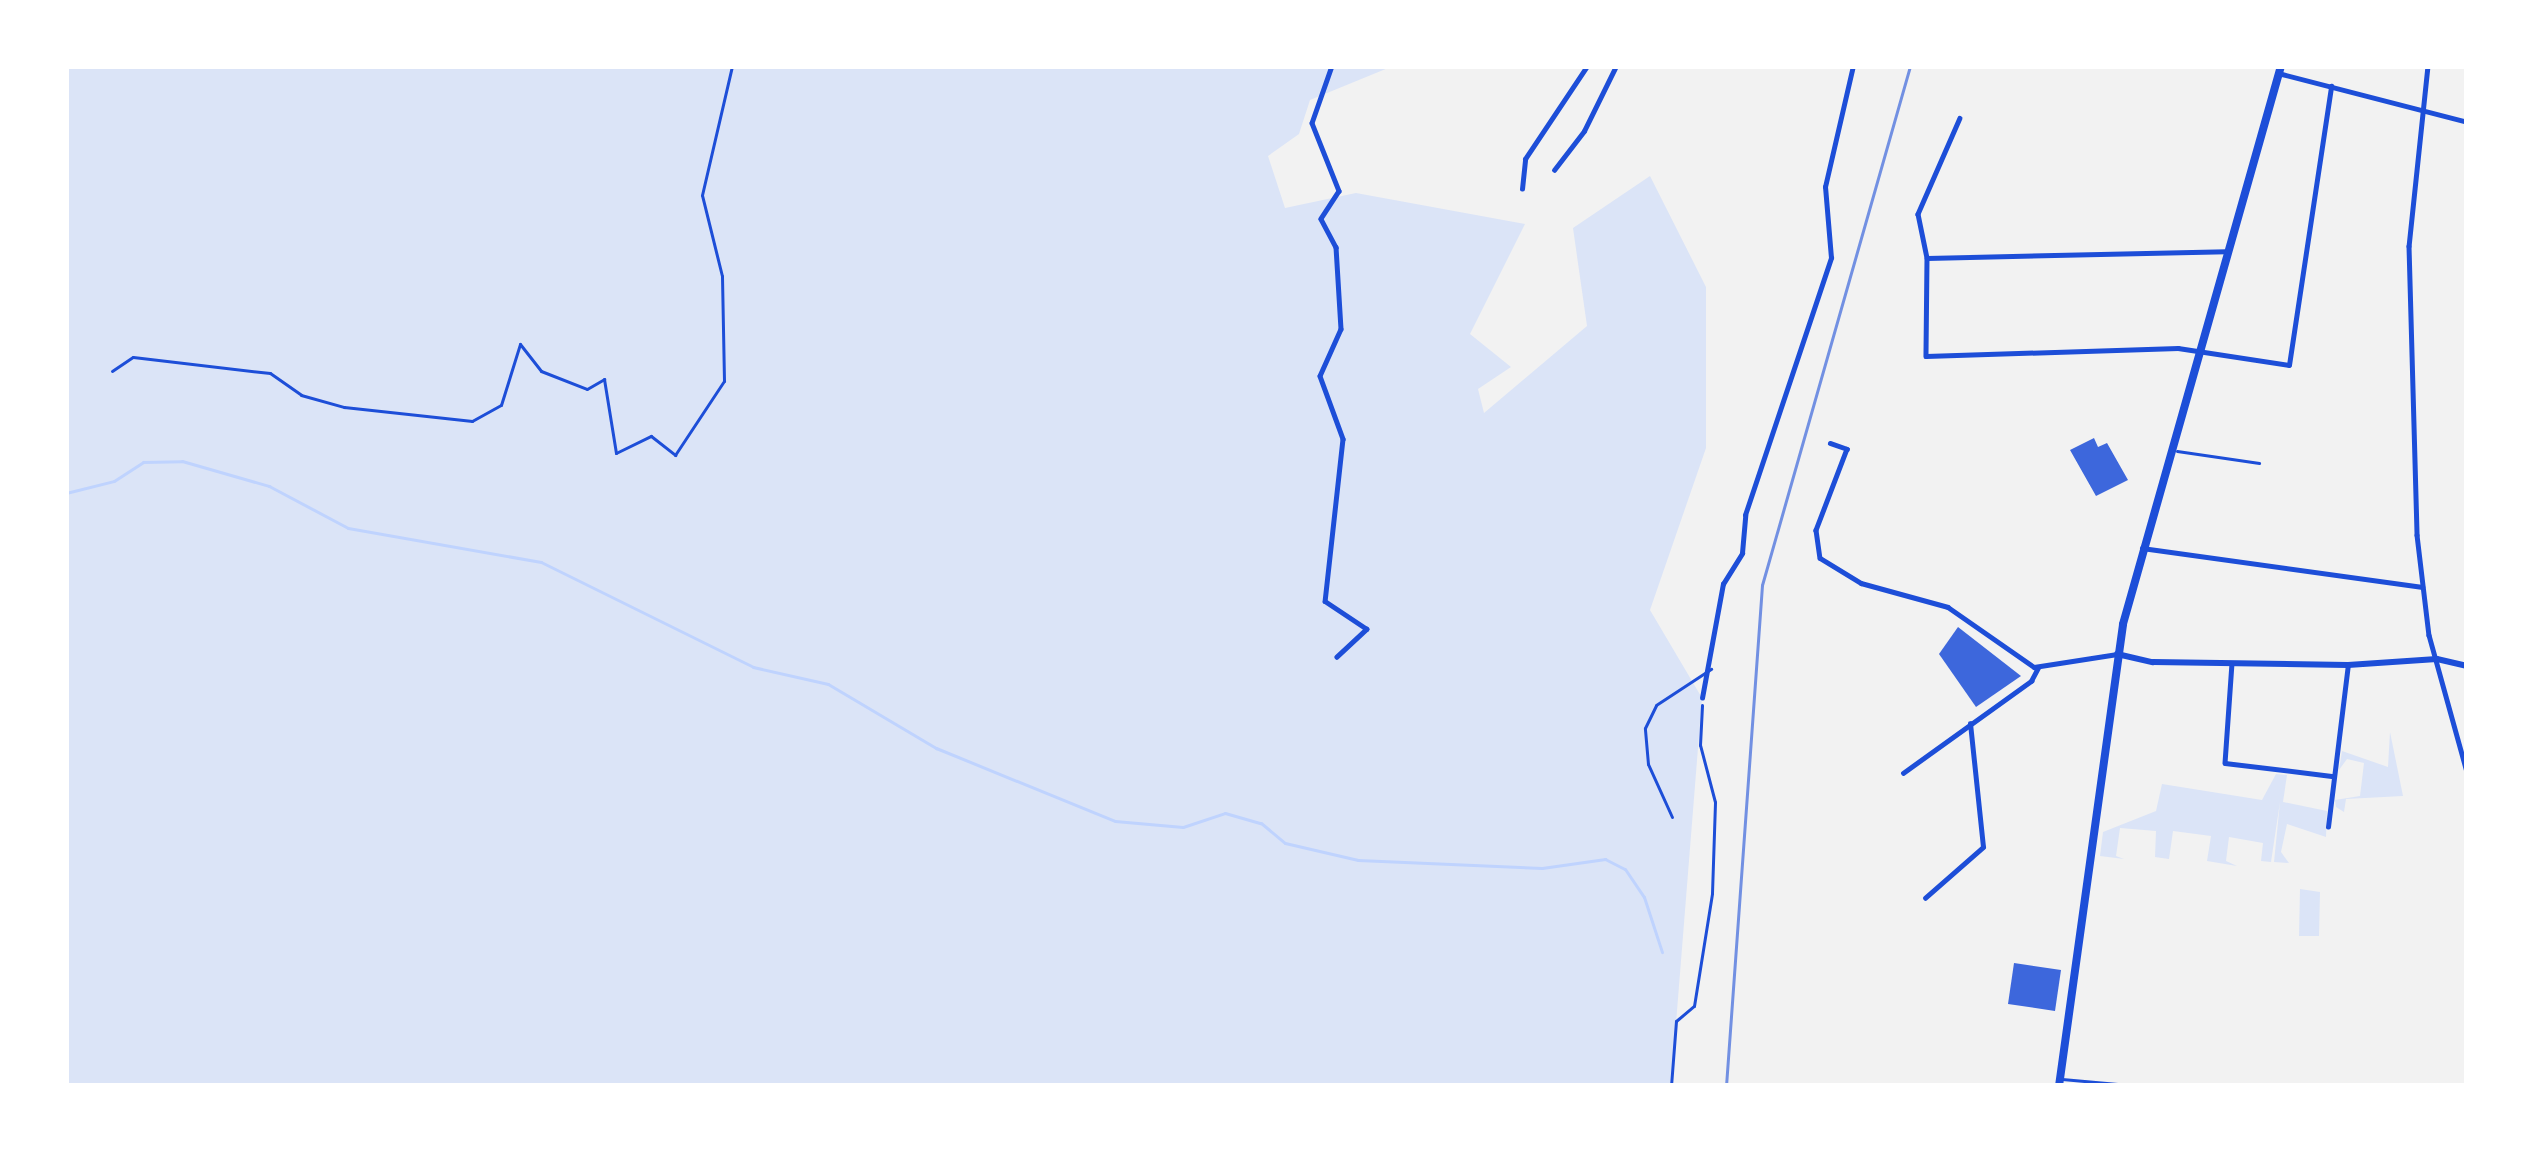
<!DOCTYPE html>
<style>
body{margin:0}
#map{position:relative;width:2533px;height:1152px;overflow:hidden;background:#f2f2f2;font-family:Arial,sans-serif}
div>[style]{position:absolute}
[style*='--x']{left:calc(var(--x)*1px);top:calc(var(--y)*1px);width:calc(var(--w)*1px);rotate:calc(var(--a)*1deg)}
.green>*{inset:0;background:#dbe4f7}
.stream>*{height:3px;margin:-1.5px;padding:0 1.5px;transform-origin:1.5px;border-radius:1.5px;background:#bfd3fe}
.building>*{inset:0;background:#3d67dc}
.path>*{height:3px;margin:-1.5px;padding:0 1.5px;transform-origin:1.5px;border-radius:1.5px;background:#1d4ed8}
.service>*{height:3px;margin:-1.5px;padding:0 1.5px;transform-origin:1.5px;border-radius:1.5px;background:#1d4ed8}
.minor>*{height:4.5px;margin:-2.25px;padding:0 2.25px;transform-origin:2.25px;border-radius:2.25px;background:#1d4ed8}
.tertiary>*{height:6px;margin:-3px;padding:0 3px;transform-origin:3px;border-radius:3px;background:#1d4ed8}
.primary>*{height:8px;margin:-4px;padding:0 4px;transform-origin:4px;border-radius:4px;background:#1d4ed8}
.rail>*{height:3px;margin:-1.5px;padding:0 1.5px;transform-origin:1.5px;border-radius:1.5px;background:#7290e2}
span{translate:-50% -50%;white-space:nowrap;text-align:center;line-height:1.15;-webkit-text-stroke:12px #fff;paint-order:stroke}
.frame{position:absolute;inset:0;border:69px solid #fff;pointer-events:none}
</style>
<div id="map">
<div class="green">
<div style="clip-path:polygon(66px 66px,1393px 66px,1310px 100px,1299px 134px,1268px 156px,1285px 208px,1356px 193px,1525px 224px,1470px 334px,1511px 367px,1478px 389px,1484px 413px,1587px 326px,1573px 228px,1650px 176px,1706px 287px,1706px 448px,1650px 610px,1702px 698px,1671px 1086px,66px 1086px)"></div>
<div style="clip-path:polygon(2390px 732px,2403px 796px,2346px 799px,2344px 812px,2336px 807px,2335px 800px,2360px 796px,2364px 763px,2347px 759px,2339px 770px,2342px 751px,2388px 767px)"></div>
<div style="clip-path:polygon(2276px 774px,2287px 775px,2283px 802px,2327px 811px,2326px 837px,2287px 824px,2281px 852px,2289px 863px,2274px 862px,2280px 802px,2271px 862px,2261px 861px,2263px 843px,2229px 837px,2226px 861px,2237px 866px,2207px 861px,2211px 836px,2173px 831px,2169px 859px,2155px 857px,2156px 831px,2120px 828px,2116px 856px,2124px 859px,2100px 856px,2103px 832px,2156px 811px,2162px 784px,2262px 800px)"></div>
<div style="clip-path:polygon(2300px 889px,2320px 892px,2319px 936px,2299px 936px)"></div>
</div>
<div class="stream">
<div style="--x:66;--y:493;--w:49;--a:-14"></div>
<div style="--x:114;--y:481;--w:35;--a:-33"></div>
<div style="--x:143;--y:462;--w:39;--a:-1"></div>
<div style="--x:182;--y:461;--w:91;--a:16"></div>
<div style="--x:269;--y:486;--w:89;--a:28"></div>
<div style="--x:348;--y:528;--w:196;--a:10"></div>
<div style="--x:541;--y:562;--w:237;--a:26.3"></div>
<div style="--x:753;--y:667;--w:77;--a:12.8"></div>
<div style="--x:828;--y:684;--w:126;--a:30.7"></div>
<div style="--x:936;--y:748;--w:193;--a:22.2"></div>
<div style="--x:1115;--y:821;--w:68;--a:5"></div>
<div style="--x:1183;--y:827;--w:44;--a:-18.4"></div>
<div style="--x:1225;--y:813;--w:37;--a:16"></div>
<div style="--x:1261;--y:823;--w:31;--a:40"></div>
<div style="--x:1285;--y:843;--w:75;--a:13.1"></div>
<div style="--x:1358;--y:860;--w:184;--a:2.5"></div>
<div style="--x:1542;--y:868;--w:64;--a:-8.1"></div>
<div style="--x:1605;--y:859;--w:22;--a:27"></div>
<div style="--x:1625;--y:869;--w:34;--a:56"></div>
<div style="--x:1644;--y:897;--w:58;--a:71.9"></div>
</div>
<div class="building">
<div style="clip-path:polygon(2094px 438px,2098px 447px,2107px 443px,2128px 480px,2096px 496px,2070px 450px)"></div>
<div style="clip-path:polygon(1958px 627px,2021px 676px,1976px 707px,1939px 654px)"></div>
<div style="clip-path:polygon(2014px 963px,2061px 970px,2055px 1011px,2008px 1004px)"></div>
</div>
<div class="path">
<div style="--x:112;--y:371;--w:25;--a:-34"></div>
<div style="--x:133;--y:357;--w:138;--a:6.7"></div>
<div style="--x:270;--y:373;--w:38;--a:35"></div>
<div style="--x:301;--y:395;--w:45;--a:15.6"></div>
<div style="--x:344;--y:407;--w:129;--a:6.2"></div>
<div style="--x:472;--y:421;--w:33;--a:-29"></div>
<div style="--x:501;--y:405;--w:64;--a:-72.7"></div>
<div style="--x:520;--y:344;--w:34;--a:52"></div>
<div style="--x:541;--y:371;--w:49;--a:21.4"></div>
<div style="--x:587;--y:389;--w:20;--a:-30"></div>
<div style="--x:604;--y:379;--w:75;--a:80.8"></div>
<div style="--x:616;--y:453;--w:39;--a:-26"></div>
<div style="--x:651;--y:436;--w:31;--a:38"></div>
<div style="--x:675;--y:455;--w:89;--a:-56.5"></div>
<div style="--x:724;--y:381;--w:105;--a:-91.1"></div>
<div style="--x:722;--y:276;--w:83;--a:-103.9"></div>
<div style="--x:702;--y:195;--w:132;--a:-76.9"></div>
<div style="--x:1671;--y:1086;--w:65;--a:-85.6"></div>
<div style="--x:1676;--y:1021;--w:23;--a:-40"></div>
<div style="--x:1694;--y:1006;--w:114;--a:-80.9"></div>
<div style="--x:1712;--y:893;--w:91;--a:-88.1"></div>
<div style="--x:1715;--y:802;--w:59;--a:-104.7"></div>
<div style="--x:1700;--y:745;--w:40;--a:-87.1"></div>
</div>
<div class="service">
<div style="--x:2177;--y:451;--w:83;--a:8.3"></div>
<div style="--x:1672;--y:817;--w:58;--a:-114.4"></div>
<div style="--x:1648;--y:764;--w:36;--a:-95"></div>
<div style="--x:1645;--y:728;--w:25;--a:-64"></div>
<div style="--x:1656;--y:705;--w:66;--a:-33.2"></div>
<div style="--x:2062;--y:1079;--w:78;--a:5.1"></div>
</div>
<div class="minor">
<div style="--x:1332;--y:66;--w:60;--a:109.3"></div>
<div style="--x:1312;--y:123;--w:73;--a:68.3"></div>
<div style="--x:1339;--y:191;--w:33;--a:123"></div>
<div style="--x:1321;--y:219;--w:32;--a:62"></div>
<div style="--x:1336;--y:247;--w:82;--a:86.5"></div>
<div style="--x:1341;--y:329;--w:51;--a:114.1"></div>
<div style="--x:1320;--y:376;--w:67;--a:69.9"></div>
<div style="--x:1343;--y:439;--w:163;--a:96.3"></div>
<div style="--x:1325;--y:601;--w:50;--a:33.7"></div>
<div style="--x:1367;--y:629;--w:41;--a:137"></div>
<div style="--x:2428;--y:66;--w:181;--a:96"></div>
<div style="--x:2409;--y:246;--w:289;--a:88.4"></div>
<div style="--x:2417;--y:535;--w:101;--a:83.2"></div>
<div style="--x:2429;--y:635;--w:142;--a:74.5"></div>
<div style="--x:2282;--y:74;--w:191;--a:14.5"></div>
<div style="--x:1960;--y:118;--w:105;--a:113.6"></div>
<div style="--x:1918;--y:214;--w:45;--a:78.4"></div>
<div style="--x:1927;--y:258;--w:98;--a:90.6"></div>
<div style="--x:1926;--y:356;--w:252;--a:-1.8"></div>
<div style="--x:2178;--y:348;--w:112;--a:8.7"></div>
<div style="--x:2289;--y:365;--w:282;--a:-81.4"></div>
<div style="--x:1554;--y:170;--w:49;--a:-52.4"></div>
<div style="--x:1584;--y:131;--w:72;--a:-63.8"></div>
<div style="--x:1522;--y:189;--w:30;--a:-84"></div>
<div style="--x:1525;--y:159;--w:112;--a:-56.3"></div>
<div style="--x:1927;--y:258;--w:299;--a:-1.3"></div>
<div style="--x:1830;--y:443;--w:18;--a:19"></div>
<div style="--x:1847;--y:449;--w:87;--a:110.9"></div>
<div style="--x:1816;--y:530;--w:28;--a:82"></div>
<div style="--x:1820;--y:558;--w:48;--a:31.4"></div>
<div style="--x:1861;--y:583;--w:90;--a:15.4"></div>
<div style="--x:1948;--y:607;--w:105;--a:34.9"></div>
<div style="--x:2034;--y:667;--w:84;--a:-8.9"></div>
<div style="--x:2142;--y:548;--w:283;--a:7.9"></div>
<div style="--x:2232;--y:663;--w:100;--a:94"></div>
<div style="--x:2225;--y:763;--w:109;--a:6.9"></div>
<div style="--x:1702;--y:698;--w:116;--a:-79.6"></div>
<div style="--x:1723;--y:584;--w:36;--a:-58"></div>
<div style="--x:1742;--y:553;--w:38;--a:-85"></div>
<div style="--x:1745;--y:515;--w:271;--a:-71.5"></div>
<div style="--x:1831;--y:258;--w:71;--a:-94.8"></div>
<div style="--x:1825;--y:187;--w:124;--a:-77"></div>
<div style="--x:1903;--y:773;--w:158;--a:-35.7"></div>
<div style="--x:2031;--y:681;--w:15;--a:-62"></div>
<div style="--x:2328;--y:827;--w:163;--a:-83"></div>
<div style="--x:1925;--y:898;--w:77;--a:-41.3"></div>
<div style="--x:1983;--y:847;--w:124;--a:-96"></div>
</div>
<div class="tertiary">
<div style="--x:2117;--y:654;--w:37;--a:13"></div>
<div style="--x:2153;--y:662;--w:195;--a:0.9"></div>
<div style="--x:2348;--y:665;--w:89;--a:-3.9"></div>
<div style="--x:2437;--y:659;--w:31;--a:13"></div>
</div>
<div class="primary">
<div style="--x:2059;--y:1086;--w:466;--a:-82.1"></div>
<div style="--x:2123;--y:624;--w:580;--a:-74.19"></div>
</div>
<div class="rail">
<div style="--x:1726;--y:1086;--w:502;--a:-85.89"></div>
<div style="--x:1762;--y:585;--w:540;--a:-74.08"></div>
</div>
<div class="frame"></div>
</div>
